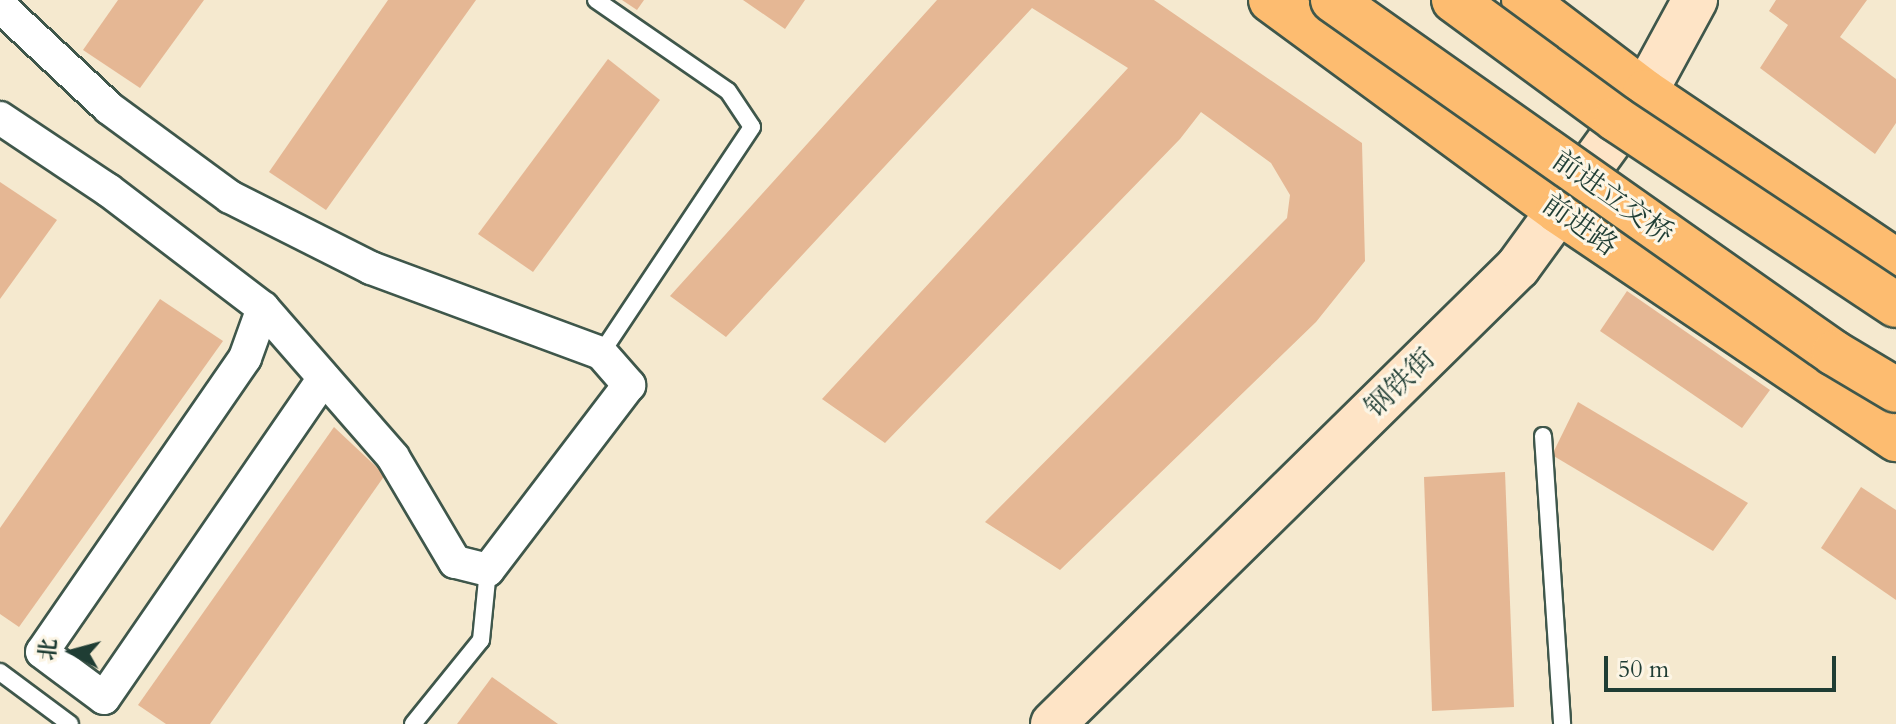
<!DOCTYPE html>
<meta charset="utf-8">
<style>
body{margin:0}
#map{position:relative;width:1896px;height:724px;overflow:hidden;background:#f5e9cf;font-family:Cardo,"Noto Serif SC",serif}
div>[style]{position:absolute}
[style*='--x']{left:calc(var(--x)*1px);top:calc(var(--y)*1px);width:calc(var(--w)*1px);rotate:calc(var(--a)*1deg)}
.building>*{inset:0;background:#e5b794}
.roads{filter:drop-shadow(2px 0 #3f574b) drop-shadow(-2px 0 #3f574b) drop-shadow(0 2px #3f574b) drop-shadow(0 -2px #3f574b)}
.lane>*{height:16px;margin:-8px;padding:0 8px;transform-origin:8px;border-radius:8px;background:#fff}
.street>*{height:32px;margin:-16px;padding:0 16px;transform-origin:16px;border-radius:16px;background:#fff}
.secondary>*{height:44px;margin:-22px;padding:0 22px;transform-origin:22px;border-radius:22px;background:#fee4c6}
.highway>*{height:44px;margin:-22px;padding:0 22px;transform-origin:22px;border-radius:22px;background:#fdbc70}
.bridges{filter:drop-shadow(2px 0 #3f574b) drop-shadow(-2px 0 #3f574b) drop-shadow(0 2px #3f574b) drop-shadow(0 -2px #3f574b)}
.highway-bridge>*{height:44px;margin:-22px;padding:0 22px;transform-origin:22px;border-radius:22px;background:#fdbc70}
span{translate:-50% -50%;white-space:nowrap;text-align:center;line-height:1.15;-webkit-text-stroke:6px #fcf5e5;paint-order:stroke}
.street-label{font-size:28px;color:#1f3d34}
.north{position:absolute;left:32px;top:612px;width:80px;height:80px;-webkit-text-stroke:6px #fcf5e5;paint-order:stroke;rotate:276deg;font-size:22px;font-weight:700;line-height:32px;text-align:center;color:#1f3d34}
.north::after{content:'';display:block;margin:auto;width:28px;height:36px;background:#1f3d34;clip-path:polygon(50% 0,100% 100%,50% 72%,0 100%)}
.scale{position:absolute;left:1604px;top:656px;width:232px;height:36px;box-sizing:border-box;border:4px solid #1f3d34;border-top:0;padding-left:10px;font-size:24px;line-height:28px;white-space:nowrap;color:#1f3d34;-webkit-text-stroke:6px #fcf5e5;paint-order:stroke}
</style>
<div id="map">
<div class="building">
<div style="clip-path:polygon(118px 0,204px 0,140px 88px,83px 50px)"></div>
<div style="clip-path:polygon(388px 0,476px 0,326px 210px,269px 172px)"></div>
<div style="clip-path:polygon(622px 0,644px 0,637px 10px)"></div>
<div style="clip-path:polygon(743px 0,805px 0,785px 29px)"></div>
<div style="clip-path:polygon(937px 0,1154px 0,1362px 143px,1365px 261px,1316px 322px,1060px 570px,985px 522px,1287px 218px,1290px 195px,1271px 163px,1201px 112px,1180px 139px,885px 443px,822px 399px,1128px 68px,1032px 8px,726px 337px,670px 296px)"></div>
<div style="clip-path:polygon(1776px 0,1867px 0,1840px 37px,1896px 79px,1896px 123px,1875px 154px,1760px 68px,1788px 25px,1769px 11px)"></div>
<div style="clip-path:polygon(608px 59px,660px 100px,533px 272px,478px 234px)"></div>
<div style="clip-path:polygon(0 182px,57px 220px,0 299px)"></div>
<div style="clip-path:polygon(1627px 291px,1770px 390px,1742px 428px,1600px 331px)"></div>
<div style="clip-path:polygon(160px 299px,223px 341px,19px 627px,0 614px,0 528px)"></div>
<div style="clip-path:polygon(1578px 402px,1748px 503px,1713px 551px,1552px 455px)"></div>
<div style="clip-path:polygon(334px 427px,385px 475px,210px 724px,166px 724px,138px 705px)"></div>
<div style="clip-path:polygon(1505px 472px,1514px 707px,1432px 711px,1424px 477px)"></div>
<div style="clip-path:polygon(1861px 487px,1896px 510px,1896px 600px,1821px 548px)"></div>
<div style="clip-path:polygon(492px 677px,558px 724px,457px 724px)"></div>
</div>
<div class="roads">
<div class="lane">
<div style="--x:596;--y:0;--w:160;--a:34.6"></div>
<div style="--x:728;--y:91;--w:43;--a:56.3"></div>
<div style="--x:752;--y:127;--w:272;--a:123.7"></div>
<div style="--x:1543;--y:436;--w:289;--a:86.2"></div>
<div style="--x:0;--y:672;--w:87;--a:36.6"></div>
<div style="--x:413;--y:724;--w:108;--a:-51"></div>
<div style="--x:481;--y:640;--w:70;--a:-84.3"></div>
</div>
<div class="street">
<div style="--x:0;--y:6;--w:149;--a:43.1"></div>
<div style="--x:109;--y:108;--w:150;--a:36.3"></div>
<div style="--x:230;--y:197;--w:158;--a:26.7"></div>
<div style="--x:371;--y:268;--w:245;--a:20.3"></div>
<div style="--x:601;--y:353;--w:43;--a:48.8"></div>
<div style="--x:629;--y:385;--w:233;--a:127.3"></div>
<div style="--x:488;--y:570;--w:34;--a:-166"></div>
<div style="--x:455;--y:562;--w:122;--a:-120.6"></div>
<div style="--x:393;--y:457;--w:198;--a:-131.1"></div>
<div style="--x:263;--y:308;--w:195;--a:-142.7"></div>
<div style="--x:108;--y:190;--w:130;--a:-146.3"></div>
<div style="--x:263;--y:308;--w:53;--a:109.8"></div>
<div style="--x:245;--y:358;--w:357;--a:124.6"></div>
<div style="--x:42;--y:652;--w:77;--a:36.6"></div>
<div style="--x:104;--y:698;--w:388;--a:-55.5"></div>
</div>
<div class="secondary">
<div style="--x:1053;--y:724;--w:652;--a:-44.5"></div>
<div style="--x:1518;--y:267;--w:216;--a:-54"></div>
<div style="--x:1645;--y:92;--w:105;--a:-61.5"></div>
</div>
<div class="highway">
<div style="--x:1271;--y:0;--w:356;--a:36.3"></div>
<div style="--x:1558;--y:211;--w:408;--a:34"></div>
<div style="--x:1524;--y:0;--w:152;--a:37.2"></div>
<div style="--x:1645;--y:92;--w:303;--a:34"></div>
</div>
</div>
<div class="bridges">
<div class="highway-bridge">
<div style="--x:1333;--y:0;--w:613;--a:35.17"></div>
<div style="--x:1834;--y:353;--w:72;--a:30.8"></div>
<div style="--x:1454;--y:0;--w:201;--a:36.3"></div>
<div style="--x:1616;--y:119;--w:336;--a:33.6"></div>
</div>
</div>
<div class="street-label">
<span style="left:1613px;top:197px;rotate:35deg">前进立交桥</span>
<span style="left:1580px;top:225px;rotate:35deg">前进路</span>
<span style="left:1400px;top:383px;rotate:-44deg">钢铁街</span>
</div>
<div class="north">北</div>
<div class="scale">50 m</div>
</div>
